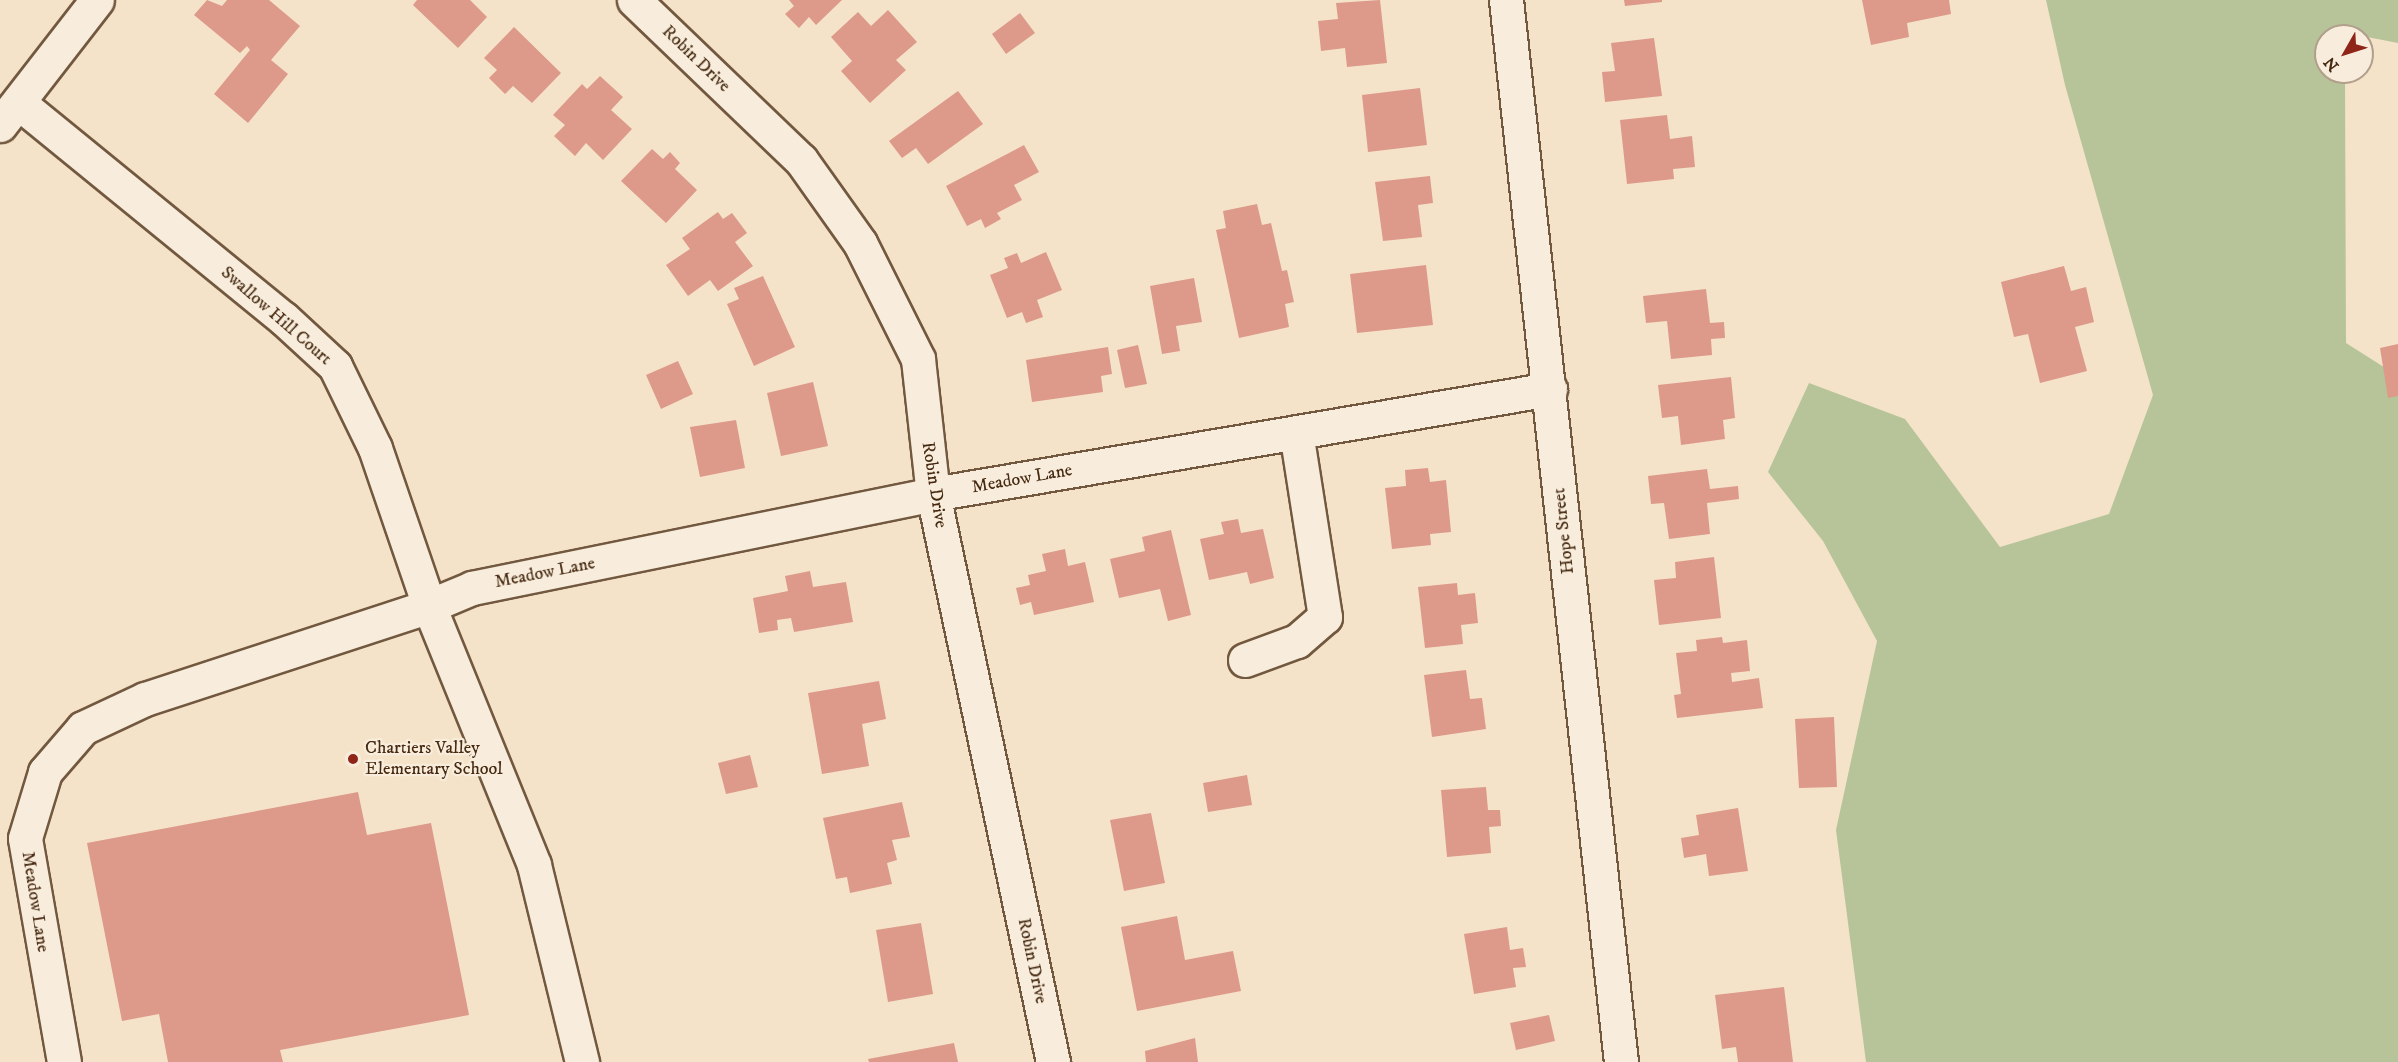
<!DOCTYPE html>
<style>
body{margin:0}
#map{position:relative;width:2398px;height:1062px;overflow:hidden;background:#f4e3c9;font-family:"IM FELL DW Pica",serif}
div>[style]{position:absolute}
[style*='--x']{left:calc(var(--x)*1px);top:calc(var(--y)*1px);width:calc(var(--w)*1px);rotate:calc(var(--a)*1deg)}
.green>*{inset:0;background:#b7c49a}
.building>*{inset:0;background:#dd998a}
.roads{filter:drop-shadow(2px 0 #72583f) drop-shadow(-2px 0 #72583f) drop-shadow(0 2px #72583f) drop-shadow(0 -2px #72583f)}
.minor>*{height:33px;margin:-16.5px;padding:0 16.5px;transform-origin:16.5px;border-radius:16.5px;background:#f8eddc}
.dots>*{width:16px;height:16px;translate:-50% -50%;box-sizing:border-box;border:3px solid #f8eddc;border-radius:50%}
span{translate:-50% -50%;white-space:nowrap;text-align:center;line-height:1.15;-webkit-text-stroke:4.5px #f8eddc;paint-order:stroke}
.street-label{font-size:18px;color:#462911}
.poi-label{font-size:18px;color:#462911}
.left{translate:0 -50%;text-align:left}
.north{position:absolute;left:2314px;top:24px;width:60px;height:60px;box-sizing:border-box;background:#f8eddc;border:2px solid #b19f8b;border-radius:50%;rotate:231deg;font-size:16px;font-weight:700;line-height:24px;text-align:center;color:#462911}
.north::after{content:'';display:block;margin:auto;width:21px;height:27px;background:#8f2418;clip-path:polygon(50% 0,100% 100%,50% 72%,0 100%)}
</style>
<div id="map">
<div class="green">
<div style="clip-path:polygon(2046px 0,2398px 0,2398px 43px,2362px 36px,2326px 36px,2326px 72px,2345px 72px,2346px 343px,2398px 376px,2398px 1062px,1866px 1062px,1836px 830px,1877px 641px,1823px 541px,1768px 472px,1809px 383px,1905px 419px,2000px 547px,2109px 514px,2153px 395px,2065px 85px)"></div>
</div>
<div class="building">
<div style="clip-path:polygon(207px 0,222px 6px,227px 0,269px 0,300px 26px,271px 60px,288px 74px,248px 123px,214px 94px,250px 50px,247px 46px,240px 53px,194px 15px)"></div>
<div style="clip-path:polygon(417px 0,470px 0,487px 17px,458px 48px,413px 5px)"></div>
<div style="clip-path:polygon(789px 0,842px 0,816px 25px,809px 17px,799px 28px,785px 14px,794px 6px)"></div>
<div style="clip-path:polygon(1380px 0,1387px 63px,1347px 67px,1345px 48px,1321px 51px,1318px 21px,1338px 19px,1336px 3px)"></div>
<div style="clip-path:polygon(1624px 0,1662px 0,1662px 2px,1625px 6px)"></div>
<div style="clip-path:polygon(1862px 0,1949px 0,1951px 14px,1907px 23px,1909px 37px,1871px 45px)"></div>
<div style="clip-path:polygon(888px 10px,917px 42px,896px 60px,906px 70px,870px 103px,841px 71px,852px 61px,831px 37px,858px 12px,871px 26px)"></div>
<div style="clip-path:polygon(1020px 13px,1035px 33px,1006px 54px,992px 34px)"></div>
<div style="clip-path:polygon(514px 27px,561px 73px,532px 103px,513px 86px,505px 94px,489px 78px,497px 70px,484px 58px)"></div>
<div style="clip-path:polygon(1654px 38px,1662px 96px,1605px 102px,1602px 72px,1615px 71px,1611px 43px)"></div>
<div style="clip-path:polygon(600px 76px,623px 97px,611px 110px,632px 129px,603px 160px,586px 143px,575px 156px,554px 136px,565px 125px,553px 115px,582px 84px,587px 89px)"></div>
<div style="clip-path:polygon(1420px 88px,1427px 145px,1368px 152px,1362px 95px)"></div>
<div style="clip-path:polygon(958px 91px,983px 124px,928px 164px,916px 148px,902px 158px,889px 141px)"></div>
<div style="clip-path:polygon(1667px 115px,1670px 139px,1692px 136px,1695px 167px,1673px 169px,1674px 179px,1627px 184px,1620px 120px)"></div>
<div style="clip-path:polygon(1024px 145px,1039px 172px,1014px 185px,1022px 200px,997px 213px,1001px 219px,985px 228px,981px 219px,967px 226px,946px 186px)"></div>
<div style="clip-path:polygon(652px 149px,663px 159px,670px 152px,680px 163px,675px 169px,697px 190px,666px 223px,621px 181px)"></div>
<div style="clip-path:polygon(1430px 176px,1433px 203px,1418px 205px,1422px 237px,1383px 241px,1375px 182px)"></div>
<div style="clip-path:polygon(1257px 204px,1262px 225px,1271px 223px,1282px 271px,1287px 270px,1294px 302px,1285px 304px,1289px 327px,1239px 338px,1216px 230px,1226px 228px,1223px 211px)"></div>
<div style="clip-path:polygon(718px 212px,723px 219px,732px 213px,747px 233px,735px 242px,753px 266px,718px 291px,710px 280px,688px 296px,666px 265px,690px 249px,682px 238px)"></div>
<div style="clip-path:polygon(1046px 252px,1062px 290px,1037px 300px,1043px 317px,1026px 323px,1022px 312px,1007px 318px,990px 275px,1008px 268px,1004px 258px,1017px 253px,1021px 263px)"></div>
<div style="clip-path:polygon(1426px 265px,1433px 325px,1357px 333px,1350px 274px)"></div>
<div style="clip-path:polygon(2064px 266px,2071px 291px,2086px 287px,2094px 322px,2075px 327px,2087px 371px,2040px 383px,2028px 334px,2014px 337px,2001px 282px)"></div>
<div style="clip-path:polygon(763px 276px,795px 347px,754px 366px,727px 304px,739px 299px,734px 288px)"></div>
<div style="clip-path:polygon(1194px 278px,1202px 322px,1176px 326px,1180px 351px,1162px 354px,1150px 286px)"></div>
<div style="clip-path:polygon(1706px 289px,1710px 323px,1724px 322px,1725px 338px,1711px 339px,1712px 355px,1671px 359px,1667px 321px,1646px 323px,1643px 296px)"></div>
<div style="clip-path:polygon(2398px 344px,2398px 396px,2388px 398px,2380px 348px)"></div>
<div style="clip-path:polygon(1138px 345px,1147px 384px,1125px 388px,1117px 350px)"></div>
<div style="clip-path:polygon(1108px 347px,1112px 374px,1101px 376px,1103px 392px,1032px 402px,1026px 360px)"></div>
<div style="clip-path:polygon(678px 361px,693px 394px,661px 409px,646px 375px)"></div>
<div style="clip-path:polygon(1731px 377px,1735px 418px,1723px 420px,1725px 439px,1681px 445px,1678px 416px,1662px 418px,1658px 385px)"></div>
<div style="clip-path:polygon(813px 382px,828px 446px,781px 456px,767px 393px)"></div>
<div style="clip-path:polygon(736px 420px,745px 468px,700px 477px,690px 427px)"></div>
<div style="clip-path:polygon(1428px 468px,1430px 482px,1446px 480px,1451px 532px,1430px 534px,1431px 545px,1392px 549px,1385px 488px,1406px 486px,1405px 470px)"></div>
<div style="clip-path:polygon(1707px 469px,1710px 489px,1738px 486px,1739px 499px,1707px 503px,1710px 534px,1669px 539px,1664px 503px,1651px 504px,1648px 476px)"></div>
<div style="clip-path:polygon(1238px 519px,1241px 533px,1263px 529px,1274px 578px,1250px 584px,1247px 572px,1209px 580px,1200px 539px,1224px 534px,1221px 522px)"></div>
<div style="clip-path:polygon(1171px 530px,1191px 615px,1168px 621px,1160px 589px,1119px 598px,1110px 559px,1145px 551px,1142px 537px)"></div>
<div style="clip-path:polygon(1065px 549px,1068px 566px,1085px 562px,1094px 602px,1034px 615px,1031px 602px,1020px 605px,1016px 588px,1030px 585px,1028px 575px,1046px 571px,1042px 554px)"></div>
<div style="clip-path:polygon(1714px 557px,1721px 618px,1659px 625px,1654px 580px,1676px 578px,1675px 562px)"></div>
<div style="clip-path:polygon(810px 571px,813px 587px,846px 582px,853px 622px,794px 632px,791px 618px,777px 620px,778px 630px,759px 633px,753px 598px,788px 591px,785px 576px)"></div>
<div style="clip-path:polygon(1457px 583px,1458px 595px,1475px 593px,1478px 623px,1461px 625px,1463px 644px,1425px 648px,1418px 587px)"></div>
<div style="clip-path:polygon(1722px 637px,1723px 643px,1747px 640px,1750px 671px,1731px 673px,1732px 682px,1759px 678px,1763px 708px,1677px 718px,1674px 695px,1681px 694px,1676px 653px,1697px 651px,1696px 640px)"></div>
<div style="clip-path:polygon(1466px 670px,1470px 699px,1482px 698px,1486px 729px,1432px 737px,1424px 675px)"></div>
<div style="clip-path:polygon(879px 681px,886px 719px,862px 724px,869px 766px,822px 774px,808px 693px)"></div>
<div style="clip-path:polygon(1834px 717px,1837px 787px,1799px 788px,1795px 719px)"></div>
<div style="clip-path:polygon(750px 755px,758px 787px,726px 794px,718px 763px)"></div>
<div style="clip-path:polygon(1247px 775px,1252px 805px,1208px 812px,1203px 783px)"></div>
<div style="clip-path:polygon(1486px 787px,1488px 810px,1500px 810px,1501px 826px,1489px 827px,1491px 853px,1447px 857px,1441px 790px)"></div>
<div style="clip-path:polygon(358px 792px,367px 835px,431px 823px,469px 1015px,280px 1050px,283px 1062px,168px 1062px,159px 1014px,122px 1021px,87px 843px)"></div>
<div style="clip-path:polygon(902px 802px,910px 837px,892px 840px,897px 860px,887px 863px,892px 884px,850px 893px,847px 877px,836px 879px,823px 818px)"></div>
<div style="clip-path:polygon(1738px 808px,1748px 871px,1709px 876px,1706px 854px,1684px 858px,1681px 838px,1699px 835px,1696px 815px)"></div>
<div style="clip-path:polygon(1151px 813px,1165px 883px,1124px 891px,1110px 820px)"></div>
<div style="clip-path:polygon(1177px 916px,1185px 960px,1233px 951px,1241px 991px,1137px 1011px,1121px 927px)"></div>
<div style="clip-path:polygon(921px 923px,933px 994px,888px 1002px,876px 930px)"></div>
<div style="clip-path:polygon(1507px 927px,1510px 950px,1523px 948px,1526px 967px,1513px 968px,1516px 987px,1474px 994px,1464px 934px)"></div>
<div style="clip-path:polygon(1784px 987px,1793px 1062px,1738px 1062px,1736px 1047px,1722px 1049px,1715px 995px)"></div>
<div style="clip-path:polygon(1549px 1015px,1555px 1041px,1516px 1050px,1510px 1023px)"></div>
<div style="clip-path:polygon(1195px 1038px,1198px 1062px,1146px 1062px,1145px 1051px)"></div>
<div style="clip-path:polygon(954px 1043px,958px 1062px,869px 1062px,868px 1059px)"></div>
</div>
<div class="roads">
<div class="minor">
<div style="--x:634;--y:0;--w:231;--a:43.8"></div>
<div style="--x:801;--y:160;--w:102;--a:54.6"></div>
<div style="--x:860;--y:243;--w:130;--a:63.4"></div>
<div style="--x:918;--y:359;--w:136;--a:83.7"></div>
<div style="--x:933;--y:494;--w:581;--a:78.07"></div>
<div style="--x:1506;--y:0;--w:1068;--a:83.82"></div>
<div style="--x:19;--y:103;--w:340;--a:39.2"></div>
<div style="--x:283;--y:318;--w:71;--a:42.7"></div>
<div style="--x:335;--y:366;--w:91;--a:64"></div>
<div style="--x:375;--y:448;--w:167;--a:71.1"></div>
<div style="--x:429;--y:606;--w:47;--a:-22.7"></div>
<div style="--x:472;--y:588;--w:470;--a:-11.5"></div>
<div style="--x:933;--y:494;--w:626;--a:-9.66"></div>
<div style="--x:0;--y:125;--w:158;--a:-52.2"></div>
<div style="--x:1245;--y:660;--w:55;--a:-20.1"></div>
<div style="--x:1297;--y:641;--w:37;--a:-41"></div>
<div style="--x:1325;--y:617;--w:187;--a:-98.9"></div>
<div style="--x:64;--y:1062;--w:227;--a:-99.9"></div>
<div style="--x:25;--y:838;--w:69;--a:-73.1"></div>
<div style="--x:45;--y:772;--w:58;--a:-49.2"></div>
<div style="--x:83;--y:728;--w:68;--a:-25.1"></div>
<div style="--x:145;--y:699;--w:299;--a:-18.1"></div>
<div style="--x:429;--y:606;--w:279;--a:67.9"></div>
<div style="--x:534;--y:865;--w:203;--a:76.3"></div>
</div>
</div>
<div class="dots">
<div style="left:353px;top:759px;background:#8f2418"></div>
</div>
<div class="street-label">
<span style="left:696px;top:59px;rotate:44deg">Robin Drive</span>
<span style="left:276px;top:316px;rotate:41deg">Swallow Hill Court</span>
<span style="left:1022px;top:479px;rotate:-10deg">Meadow Lane</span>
<span style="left:934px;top:485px;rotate:81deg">Robin Drive</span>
<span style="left:1564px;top:531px;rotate:-96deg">Hope Street</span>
<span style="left:545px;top:573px;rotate:-11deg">Meadow Lane</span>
<span style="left:35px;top:902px;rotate:81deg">Meadow Lane</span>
<span style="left:1032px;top:961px;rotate:78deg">Robin Drive</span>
</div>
<div class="poi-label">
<span class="left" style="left:365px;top:759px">Chartiers Valley<br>Elementary School</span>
</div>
<div class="north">N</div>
</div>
